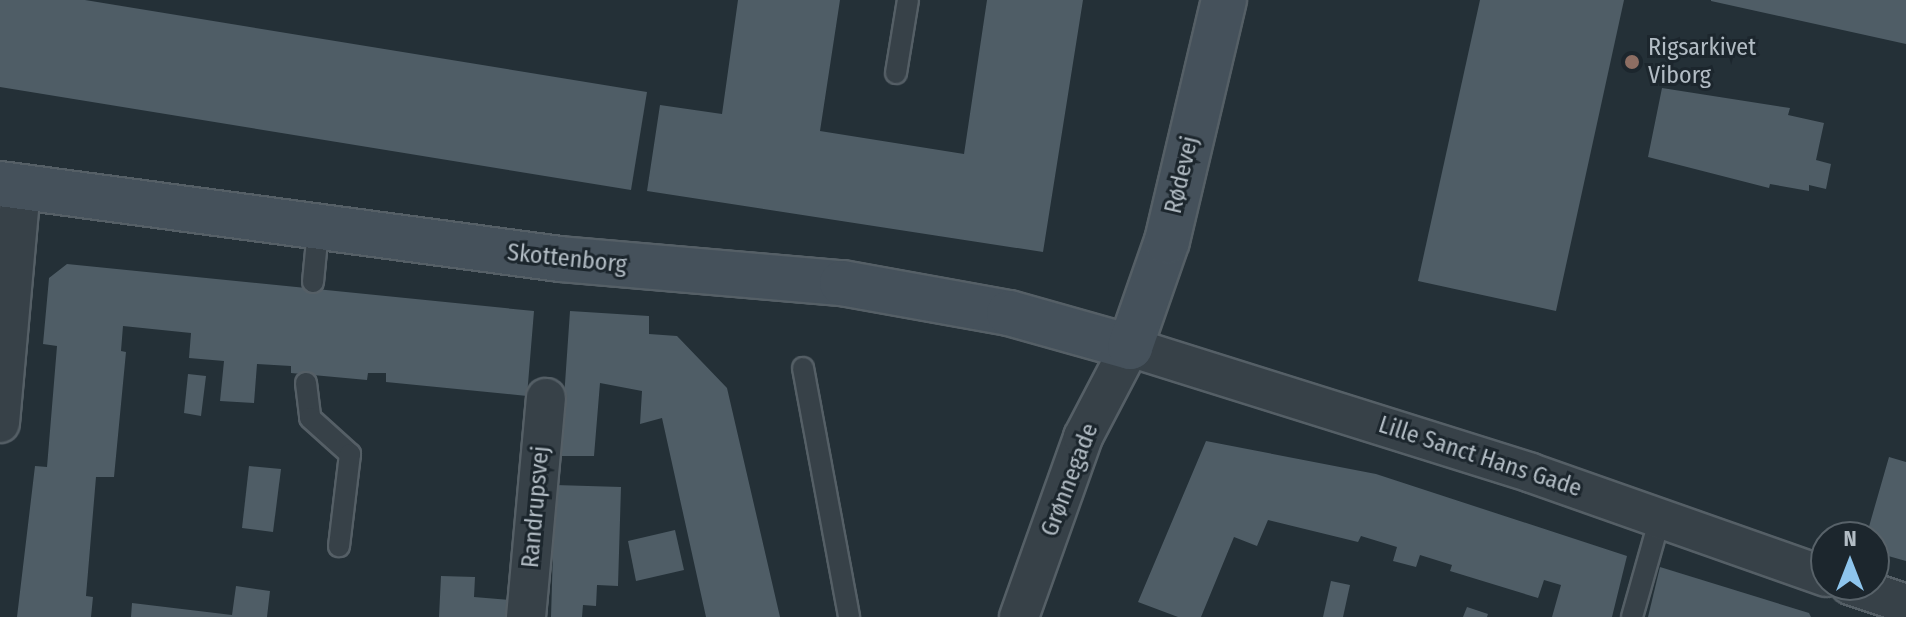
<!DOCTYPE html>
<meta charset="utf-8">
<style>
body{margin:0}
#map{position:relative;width:1906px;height:617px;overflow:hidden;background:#243037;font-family:"Fira Sans Condensed",sans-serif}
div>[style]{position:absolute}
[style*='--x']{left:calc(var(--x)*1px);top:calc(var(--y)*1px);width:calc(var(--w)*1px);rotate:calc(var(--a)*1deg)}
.building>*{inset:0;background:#4f5d66}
.roads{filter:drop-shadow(2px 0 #555f66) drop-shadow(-2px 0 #555f66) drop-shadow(0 2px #555f66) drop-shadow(0 -2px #555f66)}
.lane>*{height:20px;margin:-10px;padding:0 10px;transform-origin:10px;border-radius:10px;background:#374148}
.street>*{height:38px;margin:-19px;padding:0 19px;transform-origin:19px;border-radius:19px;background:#374148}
.secondary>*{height:44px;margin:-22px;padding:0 22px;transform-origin:22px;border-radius:22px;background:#45515b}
.dots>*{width:22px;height:22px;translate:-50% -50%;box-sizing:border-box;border:4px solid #1c262d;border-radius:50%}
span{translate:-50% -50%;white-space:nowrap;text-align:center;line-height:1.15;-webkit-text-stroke:6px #1c262d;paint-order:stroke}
.poi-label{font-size:24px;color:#b2bcc4}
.left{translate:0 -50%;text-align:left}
.street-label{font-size:24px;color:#b2bcc4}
.north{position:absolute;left:1810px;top:521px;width:80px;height:80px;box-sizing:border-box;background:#1c262d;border:2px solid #586269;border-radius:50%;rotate:0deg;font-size:22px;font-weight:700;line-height:32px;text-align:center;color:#b2bcc4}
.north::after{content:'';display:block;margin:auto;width:28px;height:36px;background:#8ec5ed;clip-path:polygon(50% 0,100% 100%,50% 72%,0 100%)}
</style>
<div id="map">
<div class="building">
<div style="clip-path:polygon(0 0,85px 0,647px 92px,631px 190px,0 87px)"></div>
<div style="clip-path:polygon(738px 0,840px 0,820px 131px,964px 154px,987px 0,1083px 0,1043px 252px,647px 191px,660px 105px,722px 114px)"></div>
<div style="clip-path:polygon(1480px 0,1624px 0,1556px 311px,1418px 281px)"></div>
<div style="clip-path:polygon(1906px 0,1906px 44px,1711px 1px,1711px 0)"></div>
<div style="clip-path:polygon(1662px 88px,1790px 108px,1788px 115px,1824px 123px,1816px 160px,1831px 164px,1826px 189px,1809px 185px,1809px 191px,1770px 184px,1769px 188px,1648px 157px)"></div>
<div style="clip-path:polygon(67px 264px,534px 311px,527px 396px,386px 382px,386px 373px,368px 373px,367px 380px,291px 373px,291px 366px,257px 364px,254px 403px,220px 401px,224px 361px,189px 358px,191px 333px,123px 326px,121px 351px,126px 352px,114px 477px,96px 477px,86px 596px,93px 597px,91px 617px,17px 617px,35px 466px,47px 467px,57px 346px,43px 344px,49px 278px)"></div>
<div style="clip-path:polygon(570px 311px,649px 316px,649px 334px,677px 336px,727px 388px,780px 617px,706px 617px,662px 418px,640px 424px,642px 391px,600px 383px,594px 456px,560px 456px)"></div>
<div style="clip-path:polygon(188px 374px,206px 376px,201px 416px,184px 413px)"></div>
<div style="clip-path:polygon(1206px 441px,1376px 474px,1627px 556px,1612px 617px,1552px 617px,1561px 585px,1544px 580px,1538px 598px,1450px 571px,1452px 565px,1420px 555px,1416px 567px,1393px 561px,1397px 547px,1361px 536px,1358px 542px,1268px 520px,1257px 546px,1234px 537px,1201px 617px,1178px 617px,1138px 602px)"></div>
<div style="clip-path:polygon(1889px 457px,1906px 462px,1906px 561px,1874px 552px,1874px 537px,1866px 537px)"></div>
<div style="clip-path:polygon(249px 466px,281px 469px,273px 532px,242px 528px)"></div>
<div style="clip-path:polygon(555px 485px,621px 487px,618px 586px,597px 585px,596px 606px,583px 605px,582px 617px,551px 617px)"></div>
<div style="clip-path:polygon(675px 530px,684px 570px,636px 581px,628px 541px)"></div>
<div style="clip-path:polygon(1660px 567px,1809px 613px,1811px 617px,1648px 617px)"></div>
<div style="clip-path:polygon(441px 576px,475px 577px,474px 597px,511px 600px,510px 617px,439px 617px)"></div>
<div style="clip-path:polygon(1331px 581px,1350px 585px,1343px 617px,1323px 617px)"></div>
<div style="clip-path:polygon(236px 586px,270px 591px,267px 617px,131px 617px,132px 603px,232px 615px)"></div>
<div style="clip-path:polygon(1467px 607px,1488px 614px,1487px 617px,1463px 617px)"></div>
</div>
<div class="roads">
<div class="lane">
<div style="--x:896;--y:73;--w:74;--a:-80.7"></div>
<div style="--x:313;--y:282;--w:52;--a:-84.5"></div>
<div style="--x:803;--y:368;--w:253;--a:79.5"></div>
<div style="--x:306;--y:383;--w:35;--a:83"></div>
<div style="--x:310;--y:418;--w:54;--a:42"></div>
<div style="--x:350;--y:454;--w:93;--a:96.8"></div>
<div style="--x:1632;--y:617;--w:103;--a:-74.2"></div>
</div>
<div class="street">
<div style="--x:0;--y:423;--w:237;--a:-84.9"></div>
<div style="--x:1850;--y:585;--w:59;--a:18.7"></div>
<div style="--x:526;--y:617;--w:220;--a:-84.8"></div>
<div style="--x:1019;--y:617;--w:191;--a:-70.4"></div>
<div style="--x:1083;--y:437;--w:102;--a:-62.4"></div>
<div style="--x:1130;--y:347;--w:420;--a:17.4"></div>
<div style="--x:1531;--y:473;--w:313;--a:19.4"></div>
</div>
<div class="secondary">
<div style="--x:0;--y:184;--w:565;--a:7.63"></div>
<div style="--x:560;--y:259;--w:283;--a:4.9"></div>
<div style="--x:842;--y:283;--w:170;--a:10.2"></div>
<div style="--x:1009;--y:313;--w:126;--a:15.7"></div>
<div style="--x:1130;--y:347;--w:112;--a:-70.8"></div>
<div style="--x:1167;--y:241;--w:248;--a:-76.7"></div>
</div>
</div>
<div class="dots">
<div style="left:1632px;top:62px;background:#8d6e63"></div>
</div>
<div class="poi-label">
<span class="left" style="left:1648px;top:62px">Rigsarkivet<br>Viborg</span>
</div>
<div class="street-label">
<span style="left:1182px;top:175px;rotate:-77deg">Rødevej</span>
<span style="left:567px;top:259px;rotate:6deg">Skottenborg</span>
<span style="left:1480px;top:457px;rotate:18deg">Lille Sanct Hans Gade</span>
<span style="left:1070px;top:480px;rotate:-69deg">Grønnegade</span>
<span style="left:536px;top:507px;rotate:-85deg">Randrupsvej</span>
</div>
<div class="north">N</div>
</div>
